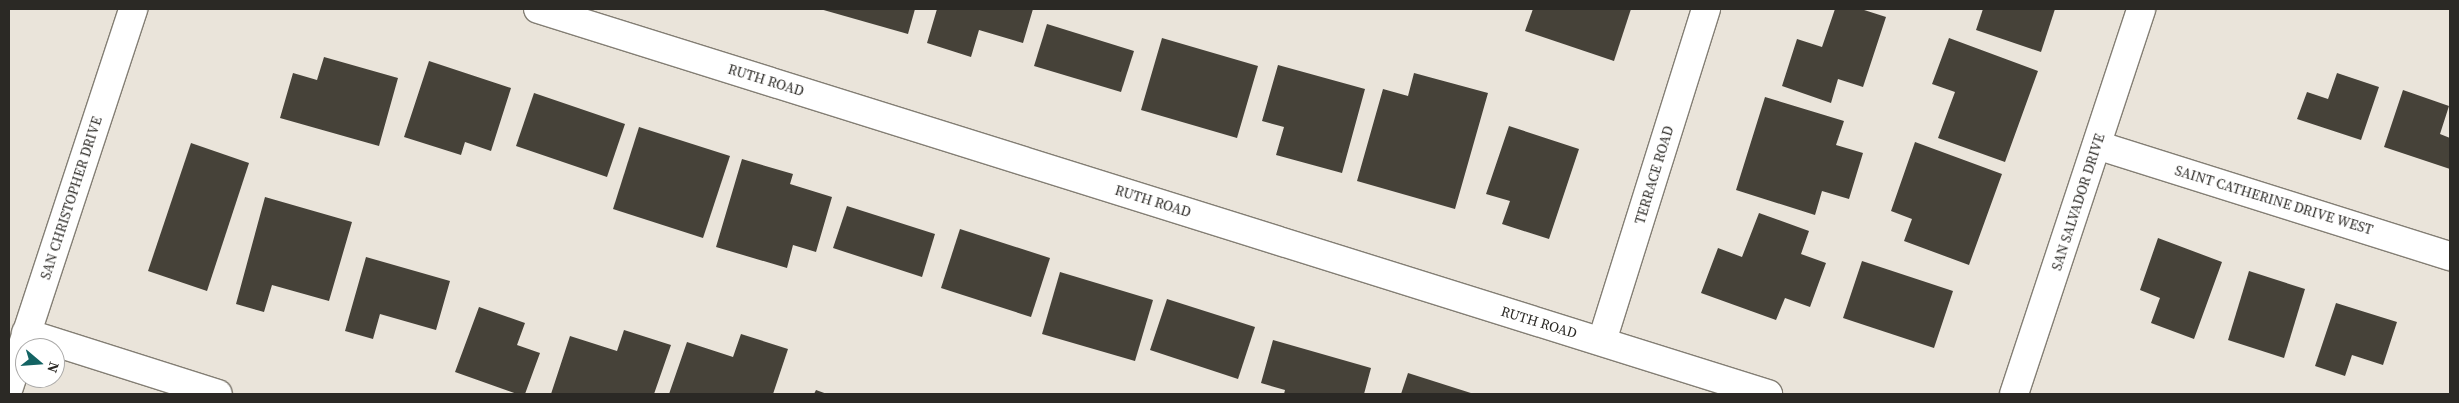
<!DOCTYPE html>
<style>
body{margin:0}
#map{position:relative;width:2459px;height:403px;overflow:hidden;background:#eae4da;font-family:"Source Serif 4",serif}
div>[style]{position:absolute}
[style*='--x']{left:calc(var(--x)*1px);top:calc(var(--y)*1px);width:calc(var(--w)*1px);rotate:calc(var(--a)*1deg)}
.building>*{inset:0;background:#464239}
.roads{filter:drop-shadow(1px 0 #837e74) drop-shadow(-1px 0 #837e74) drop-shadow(0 1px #837e74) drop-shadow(0 -1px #837e74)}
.street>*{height:28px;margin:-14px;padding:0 14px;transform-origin:14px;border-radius:14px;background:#fff}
.secondary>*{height:28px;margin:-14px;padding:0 14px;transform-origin:14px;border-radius:14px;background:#fff}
span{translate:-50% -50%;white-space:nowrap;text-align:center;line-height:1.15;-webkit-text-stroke:5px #fff;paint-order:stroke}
.street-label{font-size:14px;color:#2b2925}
.frame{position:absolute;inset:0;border:10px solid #2b2925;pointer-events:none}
.north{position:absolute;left:15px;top:338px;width:50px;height:50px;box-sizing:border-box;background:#fff;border:1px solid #aaa9a8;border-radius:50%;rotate:108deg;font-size:14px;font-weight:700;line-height:20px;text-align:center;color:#2b2925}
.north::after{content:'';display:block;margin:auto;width:18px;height:22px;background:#136363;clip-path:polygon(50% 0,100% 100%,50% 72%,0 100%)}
</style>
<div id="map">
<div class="building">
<div style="clip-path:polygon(820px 9px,915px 9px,908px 34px)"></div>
<div style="clip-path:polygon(937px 9px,1033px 9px,1023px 43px,979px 30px,971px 57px,927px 43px)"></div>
<div style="clip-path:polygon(1533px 9px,1631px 9px,1614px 61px,1525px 31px)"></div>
<div style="clip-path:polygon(1835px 9px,1861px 9px,1886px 17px,1863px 87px,1838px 79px,1831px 103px,1782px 86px,1797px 39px,1822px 47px)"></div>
<div style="clip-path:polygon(1983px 9px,2055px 9px,2041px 52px,1976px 30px)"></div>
<div style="clip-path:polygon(1047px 24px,1134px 51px,1121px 92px,1034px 66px)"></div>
<div style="clip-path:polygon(1162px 38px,1258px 66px,1237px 138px,1141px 110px)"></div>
<div style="clip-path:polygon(1949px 38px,2038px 71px,2005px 162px,1938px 138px,1955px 92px,1932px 84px)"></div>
<div style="clip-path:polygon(324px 57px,398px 78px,379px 146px,280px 118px,293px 73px,317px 80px)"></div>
<div style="clip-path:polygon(429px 61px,511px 88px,491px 151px,465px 142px,461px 155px,404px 137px)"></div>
<div style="clip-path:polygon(1278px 65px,1365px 89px,1342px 173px,1276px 155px,1284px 127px,1262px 121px)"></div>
<div style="clip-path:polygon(1414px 73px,1488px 93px,1455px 209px,1357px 181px,1383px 89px,1408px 96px)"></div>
<div style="clip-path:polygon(2337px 73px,2379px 87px,2361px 140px,2297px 119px,2307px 92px,2328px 99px)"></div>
<div style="clip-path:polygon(2403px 90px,2449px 106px,2440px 134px,2450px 138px,2450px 169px,2384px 147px)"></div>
<div style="clip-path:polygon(534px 93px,625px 124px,607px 177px,516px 146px)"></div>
<div style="clip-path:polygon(1765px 97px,1844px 121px,1836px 145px,1863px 153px,1849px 199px,1822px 191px,1815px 215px,1736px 190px)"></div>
<div style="clip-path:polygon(1509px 126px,1579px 149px,1549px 239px,1502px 224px,1510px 201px,1486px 194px)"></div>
<div style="clip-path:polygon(639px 127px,730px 156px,703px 238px,613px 209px)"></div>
<div style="clip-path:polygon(1915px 142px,2002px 174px,1969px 265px,1904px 241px,1912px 219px,1891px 211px)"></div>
<div style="clip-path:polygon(191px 143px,249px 163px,207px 291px,148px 271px)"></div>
<div style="clip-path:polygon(742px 159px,793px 174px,790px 184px,832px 197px,816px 252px,793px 245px,787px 268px,716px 247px)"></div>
<div style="clip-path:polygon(265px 197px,352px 222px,329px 301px,272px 285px,264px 312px,236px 304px)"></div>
<div style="clip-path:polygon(847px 206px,935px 234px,922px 277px,833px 248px)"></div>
<div style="clip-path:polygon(1759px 213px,1809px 231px,1801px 254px,1826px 263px,1810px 307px,1785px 298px,1776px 320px,1701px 293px,1718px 248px,1742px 257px)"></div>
<div style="clip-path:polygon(960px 229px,1050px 258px,1031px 317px,941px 288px)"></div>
<div style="clip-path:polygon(2158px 238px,2222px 262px,2194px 339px,2151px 323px,2160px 298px,2140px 290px)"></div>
<div style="clip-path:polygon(366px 257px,450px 281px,436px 330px,380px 314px,373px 339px,345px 331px)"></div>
<div style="clip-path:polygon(1862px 261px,1953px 291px,1934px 348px,1843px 318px)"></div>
<div style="clip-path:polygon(2249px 271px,2305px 289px,2284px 358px,2228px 340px)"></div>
<div style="clip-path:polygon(1060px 272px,1153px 300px,1135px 361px,1042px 334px)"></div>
<div style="clip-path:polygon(1167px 299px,1255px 327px,1238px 379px,1150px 350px)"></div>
<div style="clip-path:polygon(2336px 303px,2397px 322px,2383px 365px,2352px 355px,2345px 376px,2315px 366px)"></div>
<div style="clip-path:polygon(479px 307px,525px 323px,517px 345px,540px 353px,525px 394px,517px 394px,455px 372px)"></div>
<div style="clip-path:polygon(624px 330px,671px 345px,654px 394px,551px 394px,570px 336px,617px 351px)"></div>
<div style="clip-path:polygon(741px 334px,788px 349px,773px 394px,669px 394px,687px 342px,733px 357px)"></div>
<div style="clip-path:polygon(1273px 340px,1371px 368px,1364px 394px,1284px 394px,1285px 390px,1261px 383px)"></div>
<div style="clip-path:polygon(1408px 373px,1474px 394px,1401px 394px)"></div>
<div style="clip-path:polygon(816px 390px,827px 394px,814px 394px)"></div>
</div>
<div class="roads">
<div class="street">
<div style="--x:538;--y:9;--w:1289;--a:17.38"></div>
<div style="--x:2097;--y:145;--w:370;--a:17.5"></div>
<div style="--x:26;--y:333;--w:201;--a:17.6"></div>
<div style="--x:1602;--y:341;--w:348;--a:-72.6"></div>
<div style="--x:2014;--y:394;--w:405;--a:-71.7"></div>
</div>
<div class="secondary">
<div style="--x:9;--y:387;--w:398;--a:-71.8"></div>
</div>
</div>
<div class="street-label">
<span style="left:766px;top:80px;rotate:17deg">RUTH ROAD</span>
<span style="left:1654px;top:175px;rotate:-73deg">TERRACE ROAD</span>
<span style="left:71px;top:198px;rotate:-72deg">SAN CHRISTOPHER DRIVE</span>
<span style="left:2274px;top:200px;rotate:17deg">SAINT CATHERINE DRIVE WEST</span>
<span style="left:1153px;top:201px;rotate:17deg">RUTH ROAD</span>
<span style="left:2078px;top:202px;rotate:-72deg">SAN SALVADOR DRIVE</span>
<span style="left:1539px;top:322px;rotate:17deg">RUTH ROAD</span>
</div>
<div class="frame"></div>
<div class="north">N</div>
</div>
